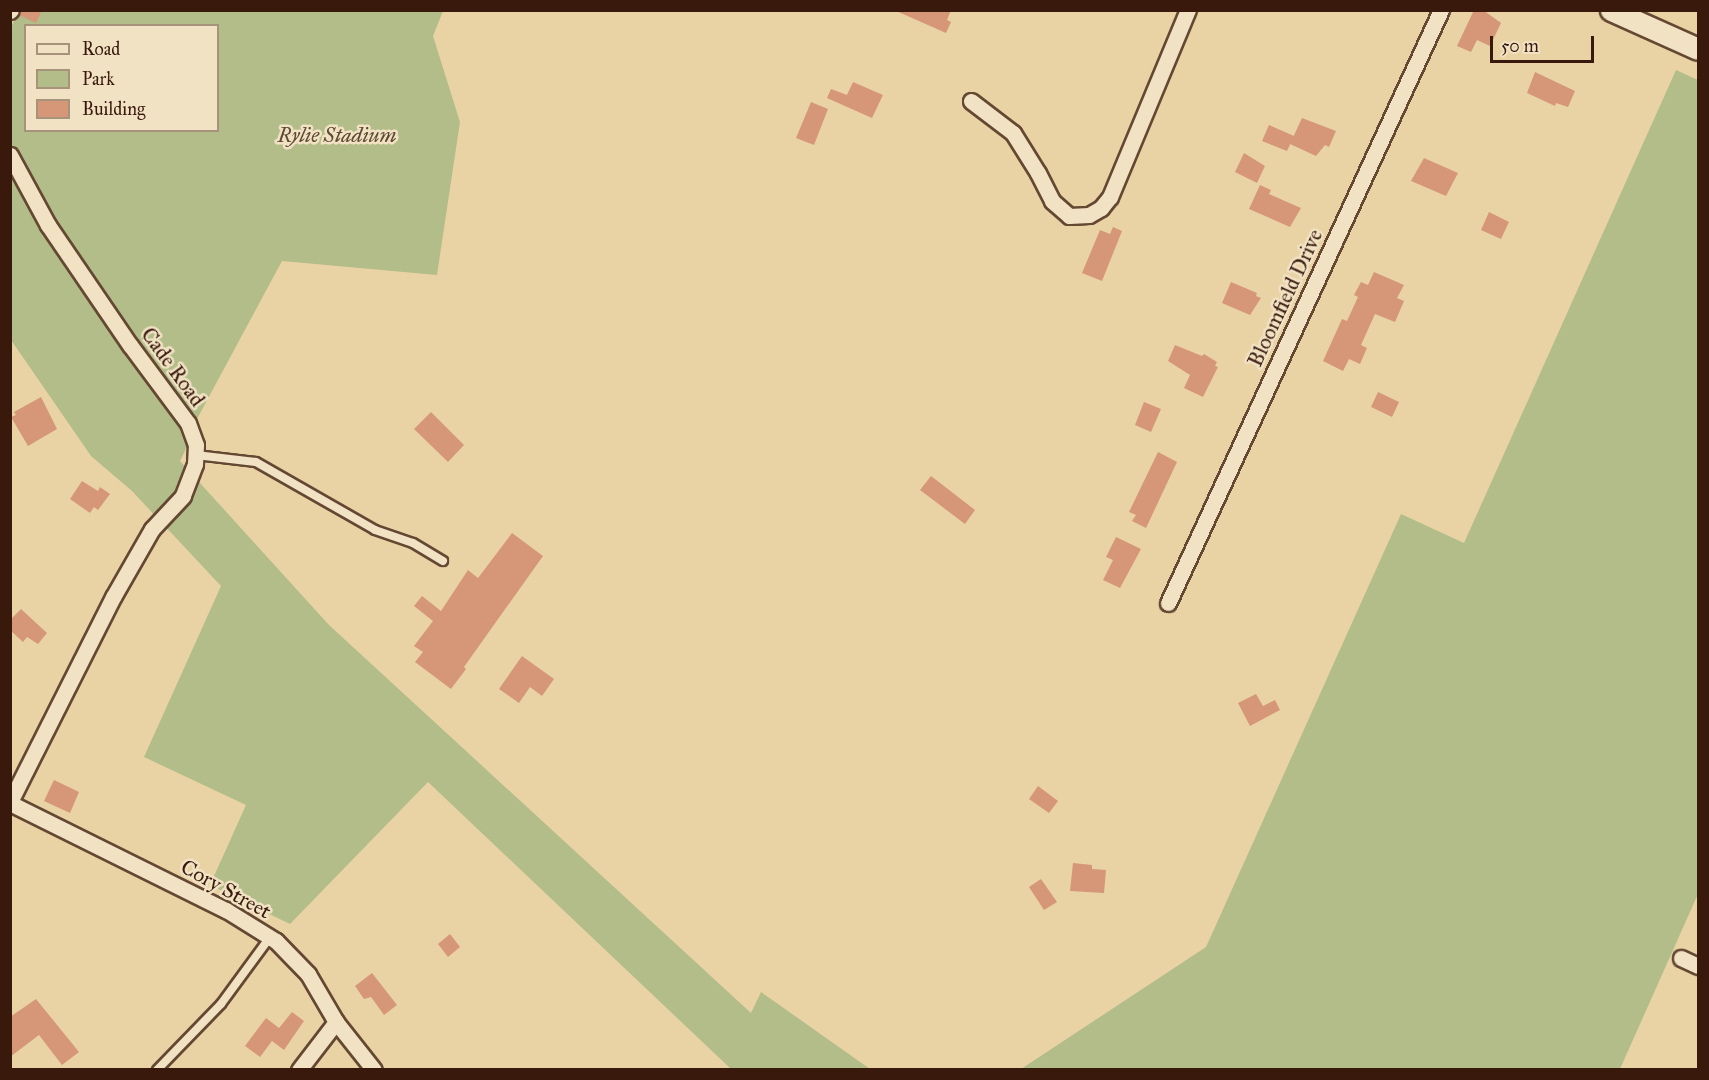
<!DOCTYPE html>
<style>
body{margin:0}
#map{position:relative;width:1709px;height:1080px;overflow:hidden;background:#e9d3a5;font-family:"IM FELL Great Primer",serif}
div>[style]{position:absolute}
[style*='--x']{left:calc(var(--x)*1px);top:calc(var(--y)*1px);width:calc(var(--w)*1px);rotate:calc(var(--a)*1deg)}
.green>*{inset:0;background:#b3bd89}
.building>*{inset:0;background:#d69678}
.roads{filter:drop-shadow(2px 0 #644832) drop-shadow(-2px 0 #644832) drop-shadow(0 2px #644832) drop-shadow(0 -2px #644832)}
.lane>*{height:8px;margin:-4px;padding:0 4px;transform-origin:4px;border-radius:4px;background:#f1e2c4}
.street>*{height:15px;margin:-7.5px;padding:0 7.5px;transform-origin:7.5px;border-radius:7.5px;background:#f1e2c4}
.secondary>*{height:21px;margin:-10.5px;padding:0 10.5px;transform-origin:10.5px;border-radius:10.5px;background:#f1e2c4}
span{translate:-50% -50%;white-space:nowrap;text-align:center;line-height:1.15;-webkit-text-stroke:5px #f1e2c4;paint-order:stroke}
.park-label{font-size:21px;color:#5d4a32;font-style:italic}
.street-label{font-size:21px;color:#38190c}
.frame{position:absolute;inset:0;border:12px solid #38190c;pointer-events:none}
.legend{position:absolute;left:24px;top:24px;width:195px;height:108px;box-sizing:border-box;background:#f1e2c4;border:2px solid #a7927a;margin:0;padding:8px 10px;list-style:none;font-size:18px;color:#38190c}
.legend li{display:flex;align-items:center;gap:12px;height:30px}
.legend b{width:30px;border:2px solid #a7927a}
.scale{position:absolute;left:1490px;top:36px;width:104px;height:27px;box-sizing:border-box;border:3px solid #38190c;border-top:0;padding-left:8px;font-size:18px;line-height:21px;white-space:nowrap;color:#38190c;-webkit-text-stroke:4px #f1e2c4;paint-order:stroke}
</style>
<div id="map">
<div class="green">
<div style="clip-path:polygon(evenodd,19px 11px,443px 11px,433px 36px,460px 122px,437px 275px,282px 261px,197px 419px,199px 422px,180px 461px,329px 625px,751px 1013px,761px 992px,870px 1069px,731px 1069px,428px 782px,290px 924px,210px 885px,246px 805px,144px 757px,221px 586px,132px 491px,91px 456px,11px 340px,10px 29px,19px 11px,26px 26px,218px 26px,218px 130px,26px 130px,26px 26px)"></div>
<div style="clip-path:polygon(1676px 70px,1698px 80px,1698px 894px,1620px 1069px,1021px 1069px,1206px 947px,1401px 514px,1464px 543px)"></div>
</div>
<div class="building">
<div style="clip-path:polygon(20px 10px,42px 10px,36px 23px,19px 15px)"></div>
<div style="clip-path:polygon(894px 10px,951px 10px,947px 20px,951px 22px,946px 33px)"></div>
<div style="clip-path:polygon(1474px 10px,1483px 10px,1501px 23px,1490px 46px,1477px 40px,1471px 52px,1457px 46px)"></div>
<div style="clip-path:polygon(1535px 72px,1575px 91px,1568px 107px,1556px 103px,1555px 106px,1527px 93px)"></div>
<div style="clip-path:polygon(853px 82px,883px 95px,872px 118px,827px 98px,831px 89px,847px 95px)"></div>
<div style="clip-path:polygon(811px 102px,828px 109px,814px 145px,796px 138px)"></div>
<div style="clip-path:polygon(1302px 118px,1336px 131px,1329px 147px,1325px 145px,1316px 156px,1290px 144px)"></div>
<div style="clip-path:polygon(1269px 125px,1294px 136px,1287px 151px,1262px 141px)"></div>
<div style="clip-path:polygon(1244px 153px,1265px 166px,1257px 183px,1235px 172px)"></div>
<div style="clip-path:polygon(1424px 158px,1458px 173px,1446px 196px,1411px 181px)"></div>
<div style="clip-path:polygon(1260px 185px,1271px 190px,1269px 194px,1301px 208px,1290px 227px,1249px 209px)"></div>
<div style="clip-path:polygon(1489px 212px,1509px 222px,1501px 239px,1481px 230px)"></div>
<div style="clip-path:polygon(1113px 227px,1122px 231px,1102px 281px,1082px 273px,1100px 230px,1110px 234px)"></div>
<div style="clip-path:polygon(1374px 272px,1404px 285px,1397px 298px,1404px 301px,1395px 322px,1375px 314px,1361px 345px,1367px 348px,1360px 364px,1349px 359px,1343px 371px,1323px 361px,1342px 319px,1347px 321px,1358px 297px,1354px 295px,1361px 282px,1368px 285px)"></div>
<div style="clip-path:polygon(1231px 282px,1257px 293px,1256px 296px,1261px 298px,1250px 315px,1222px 303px)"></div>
<div style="clip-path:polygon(1175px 345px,1202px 356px,1204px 354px,1217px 362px,1215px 366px,1218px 367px,1203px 397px,1184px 388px,1190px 375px,1168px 361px)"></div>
<div style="clip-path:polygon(1378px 392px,1399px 402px,1392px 417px,1371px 407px)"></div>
<div style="clip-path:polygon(41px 397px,57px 429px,28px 446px,11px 417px,16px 415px,14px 412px)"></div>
<div style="clip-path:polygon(1144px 402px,1161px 409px,1151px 432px,1135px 425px)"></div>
<div style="clip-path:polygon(431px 412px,464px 445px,448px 462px,414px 429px)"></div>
<div style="clip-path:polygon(1158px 452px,1177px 462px,1146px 528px,1132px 521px,1136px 515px,1129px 512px)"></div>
<div style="clip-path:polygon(931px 476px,975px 510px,965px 524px,920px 490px)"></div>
<div style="clip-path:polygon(82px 481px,98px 491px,100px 487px,110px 494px,98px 510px,94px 507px,90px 513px,70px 499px)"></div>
<div style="clip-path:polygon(512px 533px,543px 556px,464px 667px,466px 669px,451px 689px,415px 662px,423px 652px,414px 646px,433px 621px,414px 606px,422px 596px,441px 611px,468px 570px,478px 578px)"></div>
<div style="clip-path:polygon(1116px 537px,1141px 549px,1120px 588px,1103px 580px,1113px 560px,1106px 557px)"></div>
<div style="clip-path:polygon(21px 609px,47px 633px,38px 644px,27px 637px,23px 642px,10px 630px,10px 620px)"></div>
<div style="clip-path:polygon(522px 656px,554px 679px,542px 696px,530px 687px,519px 703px,499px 689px)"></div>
<div style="clip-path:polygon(1256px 694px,1263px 706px,1275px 700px,1280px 710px,1250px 726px,1238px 703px)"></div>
<div style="clip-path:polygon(54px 780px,79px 792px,70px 813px,44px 801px)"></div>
<div style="clip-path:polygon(1038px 786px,1058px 801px,1049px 813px,1029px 799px)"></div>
<div style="clip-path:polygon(1073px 863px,1092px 865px,1092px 869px,1106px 870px,1104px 893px,1070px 891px)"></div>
<div style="clip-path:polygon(1041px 879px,1057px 902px,1044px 910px,1029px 887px)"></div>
<div style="clip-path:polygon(450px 934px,460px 947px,448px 957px,438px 944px)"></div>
<div style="clip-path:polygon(372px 973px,397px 1005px,384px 1015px,371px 997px,364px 999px,355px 986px)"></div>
<div style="clip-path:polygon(36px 999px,79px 1052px,62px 1065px,39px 1035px,10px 1057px,10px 1017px)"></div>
<div style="clip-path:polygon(292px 1012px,304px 1021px,284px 1050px,272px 1041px,260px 1057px,245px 1046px,266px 1018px,279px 1028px)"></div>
</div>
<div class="roads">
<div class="lane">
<div style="--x:196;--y:455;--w:60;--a:6.7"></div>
<div style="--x:256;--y:462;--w:137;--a:29.7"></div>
<div style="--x:375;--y:530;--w:40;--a:18.9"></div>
<div style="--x:413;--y:543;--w:35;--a:31"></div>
<div style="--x:157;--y:1070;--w:92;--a:-45.9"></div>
<div style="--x:221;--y:1004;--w:83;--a:-53.8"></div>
</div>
<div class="street">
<div style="--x:10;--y:11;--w:1;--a:-45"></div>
<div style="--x:971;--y:101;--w:53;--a:37.3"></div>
<div style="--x:1013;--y:133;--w:47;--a:58"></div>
<div style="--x:1038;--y:173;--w:31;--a:63"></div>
<div style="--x:1052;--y:201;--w:23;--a:41"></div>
<div style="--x:1069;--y:216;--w:20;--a:-3"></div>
<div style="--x:1089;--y:215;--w:14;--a:-30"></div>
<div style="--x:1101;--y:208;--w:14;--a:-51"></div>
<div style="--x:1110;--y:197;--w:203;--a:-67.4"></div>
<div style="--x:10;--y:155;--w:80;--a:61.5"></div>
<div style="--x:48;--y:225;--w:145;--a:55.7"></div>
<div style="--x:130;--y:345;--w:97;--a:53.4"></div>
<div style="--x:188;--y:423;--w:23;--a:70"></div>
<div style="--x:196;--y:445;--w:19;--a:93"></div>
<div style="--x:195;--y:464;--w:34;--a:111"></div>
<div style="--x:183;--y:496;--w:45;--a:133.2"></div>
<div style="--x:152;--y:529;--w:78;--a:119.8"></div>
<div style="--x:113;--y:597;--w:229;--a:116.7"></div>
<div style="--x:1168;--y:603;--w:653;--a:-65.28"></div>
<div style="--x:10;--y:803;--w:241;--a:26.4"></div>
<div style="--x:226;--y:910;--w:59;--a:31.8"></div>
<div style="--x:276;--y:941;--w:46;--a:45.9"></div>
<div style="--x:308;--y:974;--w:56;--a:59.7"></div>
<div style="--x:336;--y:1022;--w:61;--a:51.6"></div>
<div style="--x:1681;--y:958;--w:19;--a:25"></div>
<div style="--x:299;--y:1070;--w:61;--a:-52.4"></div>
</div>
<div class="secondary">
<div style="--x:1611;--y:10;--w:95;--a:24.1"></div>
</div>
</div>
<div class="park-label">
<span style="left:337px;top:135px">Rylie Stadium</span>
</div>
<div class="street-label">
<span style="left:1285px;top:298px;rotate:-65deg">Bloomfield Drive</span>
<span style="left:173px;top:367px;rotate:54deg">Cade Road</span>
<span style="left:226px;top:889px;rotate:29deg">Cory Street</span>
</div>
<div class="frame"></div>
<ul class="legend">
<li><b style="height:8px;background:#f1e2c4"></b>Road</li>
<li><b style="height:16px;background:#b3bd89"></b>Park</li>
<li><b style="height:16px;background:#d69678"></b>Building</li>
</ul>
<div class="scale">50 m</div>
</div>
